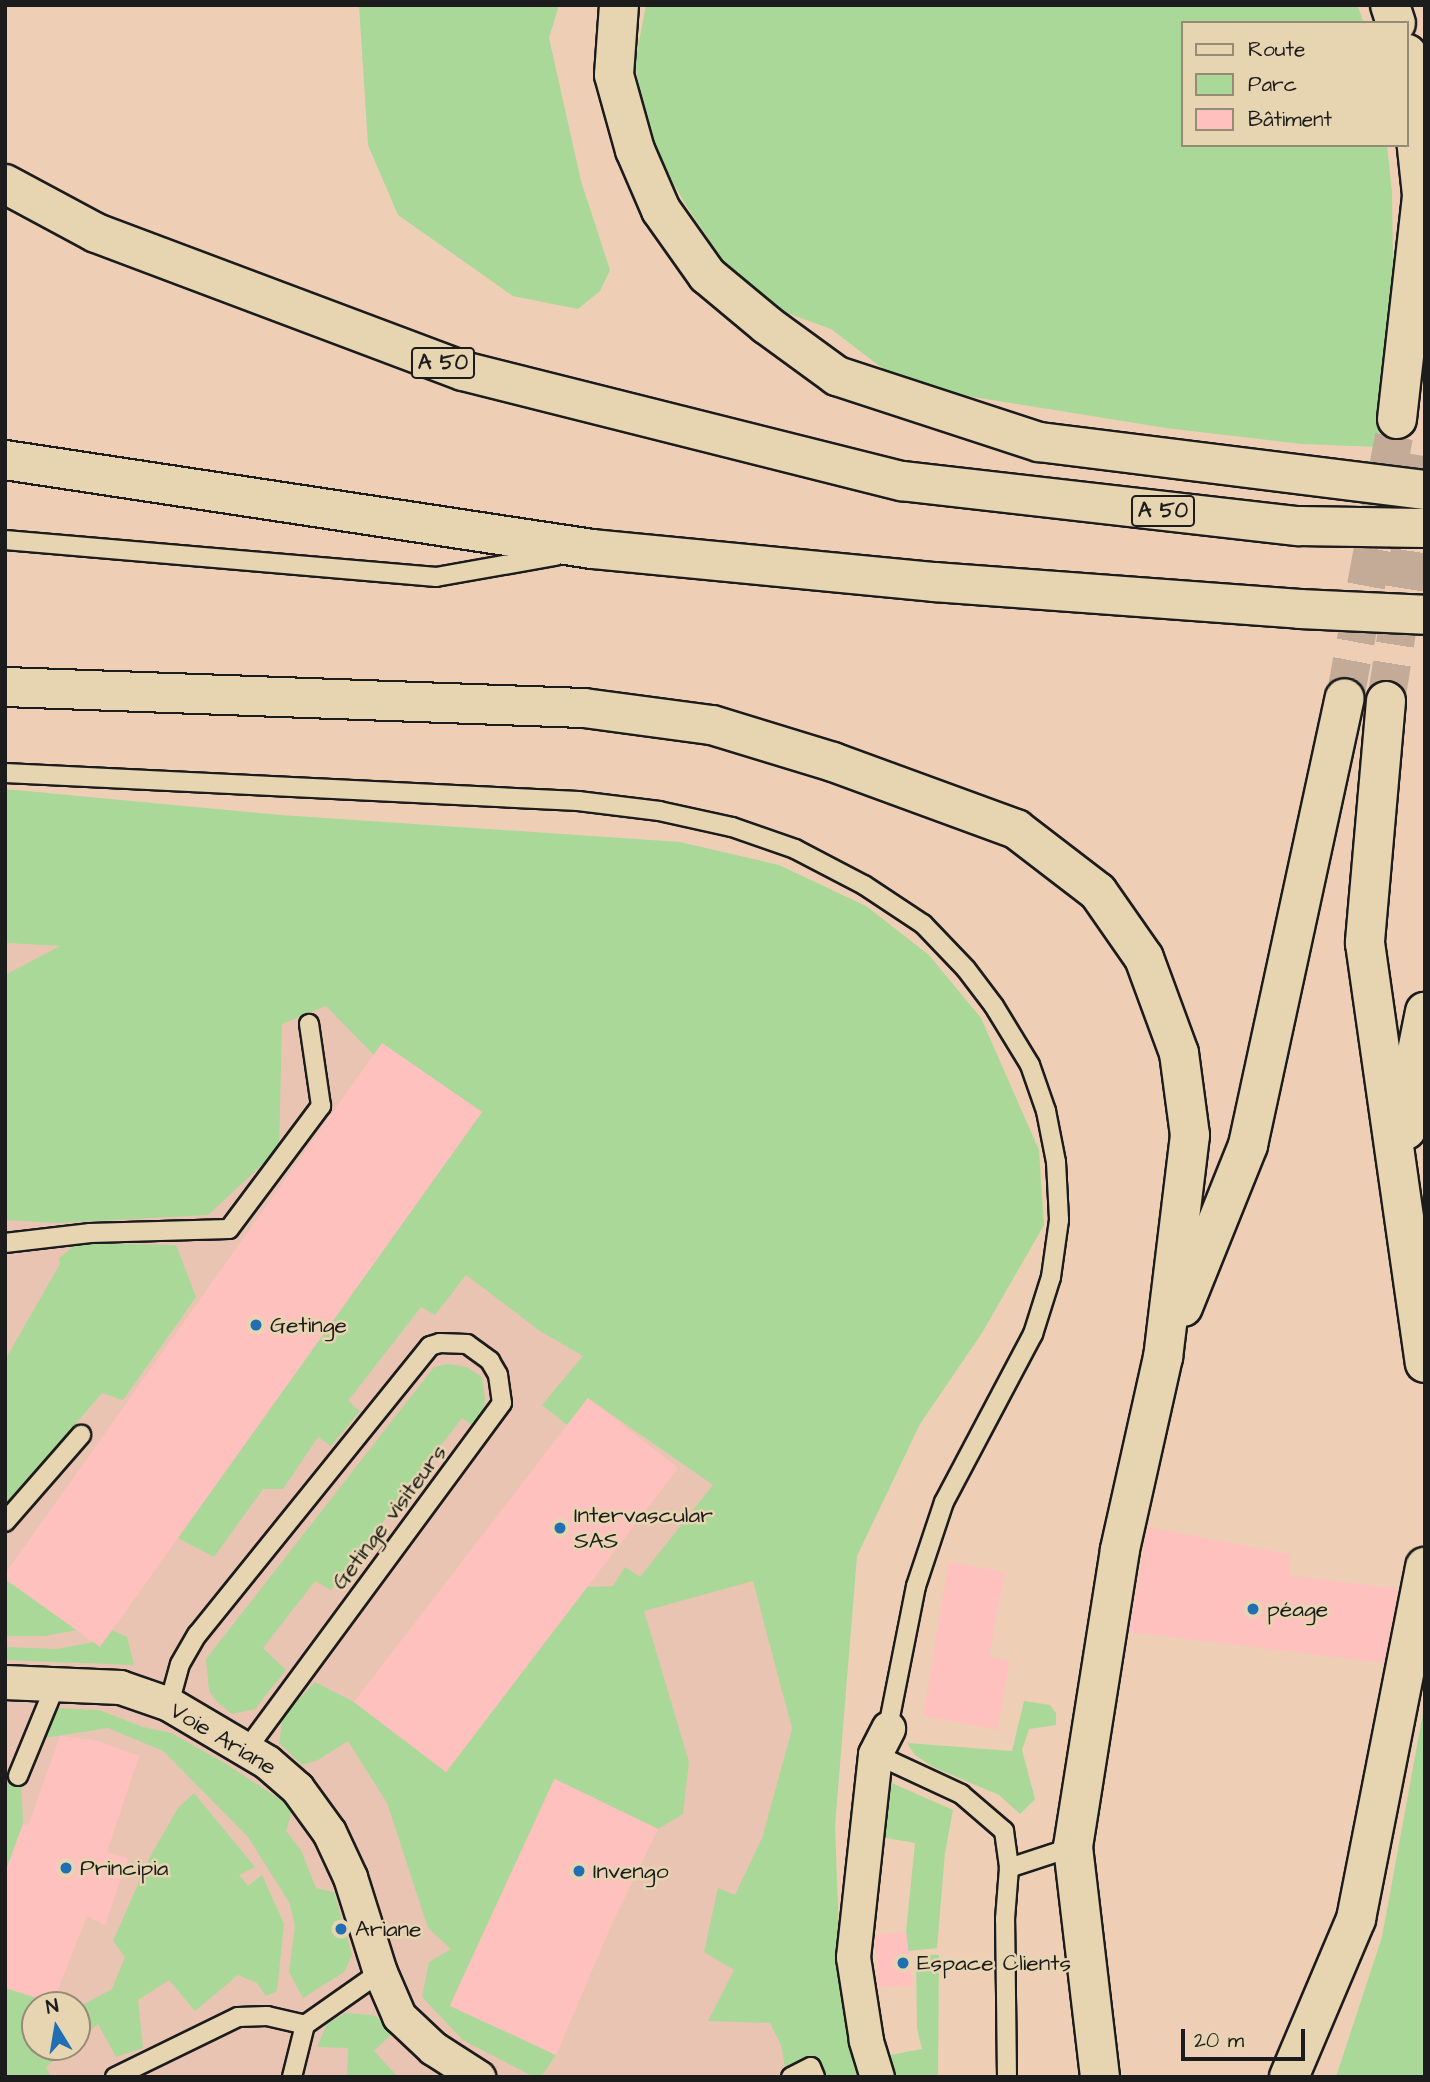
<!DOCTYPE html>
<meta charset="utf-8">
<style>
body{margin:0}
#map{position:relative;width:1430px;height:2082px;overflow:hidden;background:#eecfb6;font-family:"Architects Daughter",sans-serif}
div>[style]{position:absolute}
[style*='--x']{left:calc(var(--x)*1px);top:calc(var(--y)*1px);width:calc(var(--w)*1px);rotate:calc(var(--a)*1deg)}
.built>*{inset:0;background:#eac4b2}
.green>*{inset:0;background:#a9d898}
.building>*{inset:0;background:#fec1be}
.motorway-tunnel>*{height:38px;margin-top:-19px;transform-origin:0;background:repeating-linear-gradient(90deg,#c4ab97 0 38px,transparent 0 57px)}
.roads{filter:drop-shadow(2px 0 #1c1c1c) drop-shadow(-2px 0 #1c1c1c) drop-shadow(0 2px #1c1c1c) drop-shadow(0 -2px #1c1c1c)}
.service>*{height:18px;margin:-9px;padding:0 9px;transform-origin:9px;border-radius:9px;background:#e7d5b2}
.minor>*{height:33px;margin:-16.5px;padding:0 16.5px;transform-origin:16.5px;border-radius:16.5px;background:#e7d5b2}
.motorway>*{height:38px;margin:-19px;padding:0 19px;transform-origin:19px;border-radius:19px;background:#e7d5b2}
.dots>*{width:19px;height:19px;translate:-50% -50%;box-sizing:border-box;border:4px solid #e7d5b2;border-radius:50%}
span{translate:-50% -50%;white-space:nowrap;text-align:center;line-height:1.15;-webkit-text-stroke:5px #e7d5b2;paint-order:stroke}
.shield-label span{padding:2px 5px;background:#e7d5b2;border:2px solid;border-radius:5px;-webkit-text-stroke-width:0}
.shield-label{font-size:21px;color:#1c1c1c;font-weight:700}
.poi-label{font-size:23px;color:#1c1c1c}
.left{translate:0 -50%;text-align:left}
.street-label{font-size:23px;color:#1c1c1c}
.frame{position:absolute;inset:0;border:7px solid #1c1c1c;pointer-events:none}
.legend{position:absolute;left:1181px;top:21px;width:228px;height:126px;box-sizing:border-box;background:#e7d5b2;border:2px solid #968b76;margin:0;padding:9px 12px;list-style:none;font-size:21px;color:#1c1c1c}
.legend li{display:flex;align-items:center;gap:14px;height:35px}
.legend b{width:35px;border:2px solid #968b76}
.north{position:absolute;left:21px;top:1991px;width:70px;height:70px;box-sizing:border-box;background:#e7d5b2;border:2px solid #968b76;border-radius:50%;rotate:349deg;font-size:19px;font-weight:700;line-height:28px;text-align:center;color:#1c1c1c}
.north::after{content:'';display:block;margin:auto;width:24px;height:32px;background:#1f6fb2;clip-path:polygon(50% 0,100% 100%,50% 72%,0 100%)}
.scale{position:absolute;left:1181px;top:2029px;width:124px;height:32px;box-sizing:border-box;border:4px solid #1c1c1c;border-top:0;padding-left:9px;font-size:21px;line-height:24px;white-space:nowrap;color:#1c1c1c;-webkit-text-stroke:5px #e7d5b2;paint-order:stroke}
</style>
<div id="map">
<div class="built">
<div style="clip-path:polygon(evenodd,5px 943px,61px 946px,393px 991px,512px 1104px,717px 1437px,792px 1729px,762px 1838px,848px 2077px,5px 2077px,5px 943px,35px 2005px,77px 2005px,77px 2047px,35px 2047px,35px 2005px)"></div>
</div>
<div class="green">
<div style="clip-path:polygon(359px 5px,559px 5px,549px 38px,581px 181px,610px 270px,600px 291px,578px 309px,513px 296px,398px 215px,368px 145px)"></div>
<div style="clip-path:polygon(646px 5px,1357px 5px,1364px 23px,1183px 23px,1183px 145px,1387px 145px,1392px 192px,1393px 270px,1388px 366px,1378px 447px,1302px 444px,1166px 428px,955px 394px,886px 371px,831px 329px,784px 312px,725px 263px,687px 207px,648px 139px,635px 63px)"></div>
<div style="clip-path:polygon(5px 789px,281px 815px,680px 842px,779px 865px,866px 906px,929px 955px,981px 1018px,1039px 1150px,1044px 1225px,982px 1333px,920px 1424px,857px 1556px,835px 1826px,840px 1961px,864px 2077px,787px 2077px,781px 2045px,770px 2023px,708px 2021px,734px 1970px,704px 1952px,718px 1888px,735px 1895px,762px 1838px,792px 1729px,753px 1581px,644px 1611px,689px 1762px,683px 1814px,658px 1829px,554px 1779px,450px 2005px,556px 2055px,541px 2077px,534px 2077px,463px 2040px,422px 1997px,429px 1962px,451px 1949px,428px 1928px,387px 1803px,348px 1741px,318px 1760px,302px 1765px,279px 1743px,283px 1716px,315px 1682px,354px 1702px,446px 1772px,587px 1587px,613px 1586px,625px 1567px,640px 1577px,713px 1485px,588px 1398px,567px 1425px,542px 1405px,583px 1356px,540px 1331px,466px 1275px,435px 1315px,421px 1307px,348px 1401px,360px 1411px,331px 1446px,318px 1437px,283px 1489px,263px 1489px,214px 1557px,178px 1538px,482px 1112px,383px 1044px,374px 1055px,326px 1006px,282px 1024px,279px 1149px,208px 1215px,59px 1223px,5px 1220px,5px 975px,60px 946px,5px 943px)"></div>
<div style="clip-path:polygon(78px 1243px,176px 1245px,196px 1297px,123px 1400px,102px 1393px,5px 1506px,5px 1360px,60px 1264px,59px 1258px)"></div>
<div style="clip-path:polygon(448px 1364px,467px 1367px,482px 1377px,485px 1399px,482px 1416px,473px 1426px,462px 1418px,331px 1590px,315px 1581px,263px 1648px,286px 1670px,255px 1709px,232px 1714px,218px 1703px,209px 1691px,206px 1659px,434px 1367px)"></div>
<div style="clip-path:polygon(5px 1579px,77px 1630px,44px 1636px,5px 1636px)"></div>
<div style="clip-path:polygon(112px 1630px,127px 1637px,134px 1665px,5px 1660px,5px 1647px,57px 1649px,94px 1642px)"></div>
<div style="clip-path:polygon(1024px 1701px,1050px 1705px,1056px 1713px,1056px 1725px,1029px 1729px,1022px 1750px,1035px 1799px,1020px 1814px,999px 1795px,933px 1767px,915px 1755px,907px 1743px,1012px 1751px)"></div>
<div style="clip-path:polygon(1425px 1702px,1425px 2077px,1336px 2077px,1382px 1937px)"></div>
<div style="clip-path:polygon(55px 1708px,99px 1710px,143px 1727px,171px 1733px,223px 1762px,293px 1808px,286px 1831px,301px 1850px,316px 1888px,334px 1892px,352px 1955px,344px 1972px,303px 1998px,289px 1972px,295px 1926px,289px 1902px,248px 1837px,163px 1751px,108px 1728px,44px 1738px)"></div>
<div style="clip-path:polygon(21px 1779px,23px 1824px,5px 1873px,5px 1782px)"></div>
<div style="clip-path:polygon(885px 1780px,953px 1810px,945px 1853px,937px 1948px,908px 1951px,906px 1932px,915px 1843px,881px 1837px)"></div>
<div style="clip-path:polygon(194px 1793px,255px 1867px,239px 1875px,248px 1886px,262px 1875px,284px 1924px,277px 1991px,266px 1996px,257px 1983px,238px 1975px,195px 2011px,169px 1980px,138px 2000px,143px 2048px,116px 2057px,98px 2024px,77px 2041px,77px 2008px,112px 1989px,125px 1957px,113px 1941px,150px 1857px,178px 1808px)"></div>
<div style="clip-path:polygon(916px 1954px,939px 1955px,938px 2077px,890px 2077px,885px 2056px,922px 2049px,917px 2028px)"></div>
<div style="clip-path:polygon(5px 1988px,58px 2005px,35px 2005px,35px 2047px,70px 2047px,46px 2067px,51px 2077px,5px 2077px)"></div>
<div style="clip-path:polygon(345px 2013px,373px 2015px,396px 2030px,374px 2051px,398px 2077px,347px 2077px,348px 2048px,317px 2047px,327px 2024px)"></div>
</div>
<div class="building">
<div style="clip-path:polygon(382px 1043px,482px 1112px,100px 1647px,5px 1579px,5px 1574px)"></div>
<div style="clip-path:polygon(588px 1398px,678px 1468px,446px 1772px,354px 1702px)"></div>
<div style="clip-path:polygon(1147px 1527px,1289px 1554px,1289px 1575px,1398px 1589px,1384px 1663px,1129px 1632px)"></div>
<div style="clip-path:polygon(949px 1562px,1005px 1572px,989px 1657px,1010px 1661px,997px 1730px,923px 1716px)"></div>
<div style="clip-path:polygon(60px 1736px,98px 1741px,139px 1756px,107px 1852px,128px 1859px,105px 1925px,87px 1916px,53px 2002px,5px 1988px,5px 1873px,23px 1824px,28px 1826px)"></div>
<div style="clip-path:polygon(555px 1779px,658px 1829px,611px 1926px,556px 2055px,450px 2006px)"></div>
<div style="clip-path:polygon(906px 1932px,913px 1986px,878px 1987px,875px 1935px)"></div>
</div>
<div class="motorway-tunnel">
<div style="--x:1345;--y:698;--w:284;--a:-79.4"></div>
<div style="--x:1386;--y:701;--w:248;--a:-81"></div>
</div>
<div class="roads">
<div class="service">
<div style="--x:5;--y:540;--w:433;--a:4.9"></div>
<div style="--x:436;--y:577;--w:121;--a:-10"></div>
<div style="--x:5;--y:773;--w:574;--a:2.8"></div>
<div style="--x:578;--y:801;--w:82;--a:7"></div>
<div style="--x:659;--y:811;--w:75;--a:12.4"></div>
<div style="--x:732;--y:827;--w:67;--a:19.2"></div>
<div style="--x:795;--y:849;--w:78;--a:27.6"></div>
<div style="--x:864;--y:885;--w:71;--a:33.5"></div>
<div style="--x:923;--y:924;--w:62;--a:46.3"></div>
<div style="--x:966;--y:969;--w:46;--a:52.9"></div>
<div style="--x:994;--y:1006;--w:69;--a:58.6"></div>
<div style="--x:1030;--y:1065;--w:49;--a:70.8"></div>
<div style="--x:1046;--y:1111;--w:52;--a:78.9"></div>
<div style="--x:1056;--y:1162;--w:58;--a:87"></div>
<div style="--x:1059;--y:1220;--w:58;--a:98"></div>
<div style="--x:1051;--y:1277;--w:60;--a:107.5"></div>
<div style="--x:1033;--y:1334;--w:190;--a:117.9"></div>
<div style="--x:944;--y:1502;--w:89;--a:108.4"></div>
<div style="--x:916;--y:1586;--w:145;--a:101.2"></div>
<div style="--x:5;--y:1243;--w:86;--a:-6.7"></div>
<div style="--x:90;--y:1233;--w:139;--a:-1.6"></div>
<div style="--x:229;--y:1229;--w:154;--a:-53.2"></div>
<div style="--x:321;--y:1106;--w:83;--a:-98.3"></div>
<div style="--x:5;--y:1522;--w:116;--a:-48.9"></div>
<div style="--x:169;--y:1704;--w:41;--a:-74.6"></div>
<div style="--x:180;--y:1664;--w:34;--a:-60"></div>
<div style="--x:197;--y:1635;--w:371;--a:-51.1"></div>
<div style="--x:430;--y:1346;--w:10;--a:-17"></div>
<div style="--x:440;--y:1343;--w:27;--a:2"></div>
<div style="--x:467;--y:1344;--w:29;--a:36"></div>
<div style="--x:490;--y:1361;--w:16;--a:60"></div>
<div style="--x:498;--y:1375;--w:28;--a:82"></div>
<div style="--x:502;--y:1403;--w:430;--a:126.4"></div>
<div style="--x:875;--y:1754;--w:95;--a:24.9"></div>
<div style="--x:961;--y:1794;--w:57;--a:40.7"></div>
<div style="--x:1004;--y:1831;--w:37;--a:82"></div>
<div style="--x:18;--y:1776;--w:100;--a:-67.6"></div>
<div style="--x:115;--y:2077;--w:137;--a:-26"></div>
<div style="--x:238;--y:2017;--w:29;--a:-2"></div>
<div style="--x:267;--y:2016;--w:39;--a:13"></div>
<div style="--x:292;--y:2077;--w:54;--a:-76"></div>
<div style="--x:305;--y:2025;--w:92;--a:-35.2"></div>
<div style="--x:791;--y:2077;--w:22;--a:-27"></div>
<div style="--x:811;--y:2067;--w:11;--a:68"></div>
<div style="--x:1007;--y:2077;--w:158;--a:-90.7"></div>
<div style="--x:1005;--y:1919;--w:51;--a:-85.5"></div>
<div style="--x:1009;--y:1868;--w:67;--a:-18.2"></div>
</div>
<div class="minor">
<div style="--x:5;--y:1682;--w:115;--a:2.5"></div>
<div style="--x:120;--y:1687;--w:52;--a:19.1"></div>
<div style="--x:169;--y:1704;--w:114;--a:30.6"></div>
<div style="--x:267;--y:1762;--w:40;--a:41"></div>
<div style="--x:297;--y:1788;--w:54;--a:54"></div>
<div style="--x:329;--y:1832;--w:50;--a:65"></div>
<div style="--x:350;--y:1877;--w:100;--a:72.5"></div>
<div style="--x:380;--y:1972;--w:48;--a:66.6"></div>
<div style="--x:399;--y:2016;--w:47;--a:43.3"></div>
<div style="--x:433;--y:2048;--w:54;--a:32.8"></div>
<div style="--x:877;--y:2077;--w:39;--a:-107"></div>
<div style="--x:866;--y:2040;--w:84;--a:-98.9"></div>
<div style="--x:853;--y:1957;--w:204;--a:-83.8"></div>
<div style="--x:875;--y:1754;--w:29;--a:-63"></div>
</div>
<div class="motorway">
<div style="--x:619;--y:5;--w:70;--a:94.1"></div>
<div style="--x:614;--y:75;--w:78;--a:74.4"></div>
<div style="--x:635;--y:150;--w:65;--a:66.6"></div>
<div style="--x:661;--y:210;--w:80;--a:54.7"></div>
<div style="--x:707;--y:275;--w:78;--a:39.8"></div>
<div style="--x:767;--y:325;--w:87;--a:36.1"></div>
<div style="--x:837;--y:376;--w:213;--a:18.1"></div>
<div style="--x:1039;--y:442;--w:389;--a:7.1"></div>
<div style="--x:1390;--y:5;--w:19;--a:72"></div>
<div style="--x:5;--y:184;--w:103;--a:28.3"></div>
<div style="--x:96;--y:233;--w:392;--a:20.6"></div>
<div style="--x:463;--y:371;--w:453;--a:14.1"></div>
<div style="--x:902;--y:481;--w:400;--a:6.5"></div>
<div style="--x:1299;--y:526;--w:126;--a:0.9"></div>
<div style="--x:1397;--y:419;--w:225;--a:-83.6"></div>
<div style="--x:1422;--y:195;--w:142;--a:-96.1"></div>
<div style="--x:5;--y:460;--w:594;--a:8.62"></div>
<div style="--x:592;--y:549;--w:344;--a:5.5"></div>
<div style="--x:934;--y:582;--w:367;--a:4.2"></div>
<div style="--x:1300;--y:609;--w:125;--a:2.7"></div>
<div style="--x:5;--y:687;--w:579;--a:2.08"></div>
<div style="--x:584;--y:708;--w:129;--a:7.6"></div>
<div style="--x:712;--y:725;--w:127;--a:17"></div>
<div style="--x:833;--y:762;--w:195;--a:20.1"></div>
<div style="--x:1016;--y:829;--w:103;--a:37.5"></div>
<div style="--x:1098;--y:892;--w:80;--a:55.1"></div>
<div style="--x:1144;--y:958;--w:101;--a:69.8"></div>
<div style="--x:1179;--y:1053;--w:83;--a:82.4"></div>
<div style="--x:1190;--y:1135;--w:224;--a:96.9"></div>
<div style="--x:1163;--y:1357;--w:198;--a:102.6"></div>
<div style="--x:1120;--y:1550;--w:301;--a:99"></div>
<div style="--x:1073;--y:1847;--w:232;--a:83.3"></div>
<div style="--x:1386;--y:701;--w:243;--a:95"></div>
<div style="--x:1365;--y:943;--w:424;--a:81.9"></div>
<div style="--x:1406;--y:1130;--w:34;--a:-87"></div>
<div style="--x:1408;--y:1096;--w:86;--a:-78.6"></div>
<div style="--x:1183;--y:1307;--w:175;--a:-68.1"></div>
<div style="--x:1248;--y:1145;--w:457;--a:-77.8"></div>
<div style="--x:1289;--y:2077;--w:172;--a:-67"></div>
<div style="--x:1356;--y:1919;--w:359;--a:-78.9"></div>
</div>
</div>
<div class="dots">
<div style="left:256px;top:1325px;background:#1f6fb2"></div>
<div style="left:560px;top:1528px;background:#1f6fb2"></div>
<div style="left:1253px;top:1609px;background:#1f6fb2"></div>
<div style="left:66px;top:1868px;background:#1f6fb2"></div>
<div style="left:579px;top:1871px;background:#1f6fb2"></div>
<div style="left:341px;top:1929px;background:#1f6fb2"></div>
<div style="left:903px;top:1963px;background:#1f6fb2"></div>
</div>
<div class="shield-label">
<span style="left:443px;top:363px">A 50</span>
<span style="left:1163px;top:511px">A 50</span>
</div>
<div class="poi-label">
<span class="left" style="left:270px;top:1325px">Getinge</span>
<span class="left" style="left:574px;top:1528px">Intervascular<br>SAS</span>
<span class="left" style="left:1267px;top:1609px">péage</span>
<span class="left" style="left:80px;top:1868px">Principia</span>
<span class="left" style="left:593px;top:1871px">Invengo</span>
<span class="left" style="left:355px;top:1929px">Ariane</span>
<span class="left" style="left:917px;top:1963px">Espace Clients</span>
</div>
<div class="street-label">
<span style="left:389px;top:1517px;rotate:-53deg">Getinge visiteurs</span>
<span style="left:223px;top:1739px;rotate:31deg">Voie Ariane</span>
</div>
<div class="frame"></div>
<ul class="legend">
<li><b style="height:9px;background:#e7d5b2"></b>Route</li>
<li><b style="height:19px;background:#a9d898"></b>Parc</li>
<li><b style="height:19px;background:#fec1be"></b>Bâtiment</li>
</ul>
<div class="north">N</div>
<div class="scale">20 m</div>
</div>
